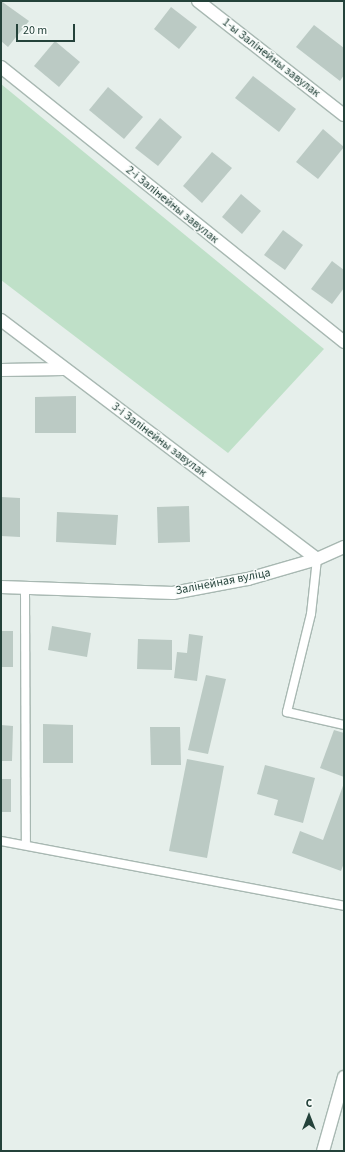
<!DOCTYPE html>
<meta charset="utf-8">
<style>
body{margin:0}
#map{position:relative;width:345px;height:1152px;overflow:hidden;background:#e6efeb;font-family:"Source Sans 3",sans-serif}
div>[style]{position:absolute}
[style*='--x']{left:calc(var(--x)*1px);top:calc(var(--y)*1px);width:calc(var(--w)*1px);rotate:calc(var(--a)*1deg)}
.green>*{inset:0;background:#bfe0c8}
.building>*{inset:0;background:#bbcac4}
.roads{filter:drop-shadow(1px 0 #a8b8b2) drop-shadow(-1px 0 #a8b8b2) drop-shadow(0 1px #a8b8b2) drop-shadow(0 -1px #a8b8b2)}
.lane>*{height:8px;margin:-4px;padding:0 4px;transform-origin:4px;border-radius:4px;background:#fff}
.street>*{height:12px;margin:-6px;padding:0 6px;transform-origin:6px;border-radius:6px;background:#fff}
.secondary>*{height:12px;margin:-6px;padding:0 6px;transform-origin:6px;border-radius:6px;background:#fff}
span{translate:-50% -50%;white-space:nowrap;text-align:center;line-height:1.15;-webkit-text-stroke:3px #f7fbf9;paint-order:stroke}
.street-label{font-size:12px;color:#24423a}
.frame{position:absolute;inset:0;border:2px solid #24423a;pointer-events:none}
.north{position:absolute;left:289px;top:1096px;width:40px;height:40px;-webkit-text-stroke:3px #f7fbf9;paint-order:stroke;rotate:0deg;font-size:11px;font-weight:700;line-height:16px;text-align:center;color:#24423a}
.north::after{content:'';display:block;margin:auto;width:14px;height:18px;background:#24423a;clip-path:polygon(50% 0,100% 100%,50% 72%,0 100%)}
.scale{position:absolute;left:16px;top:24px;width:59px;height:18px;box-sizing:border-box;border:2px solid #24423a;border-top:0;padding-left:5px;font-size:12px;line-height:14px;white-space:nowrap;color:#24423a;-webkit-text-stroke:3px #f7fbf9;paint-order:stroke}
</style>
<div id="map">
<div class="green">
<div style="clip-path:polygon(1px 84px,324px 349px,228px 453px,1px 280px)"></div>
</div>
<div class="building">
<div style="clip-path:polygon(1px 1px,29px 21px,8px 47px,1px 41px)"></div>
<div style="clip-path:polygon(171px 7px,197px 27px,179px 49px,154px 29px)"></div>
<div style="clip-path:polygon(314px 25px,344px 48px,344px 75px,340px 81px,296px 47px)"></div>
<div style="clip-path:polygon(55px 41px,80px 62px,59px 87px,34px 66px)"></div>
<div style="clip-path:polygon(253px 76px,296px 109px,279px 132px,235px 98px)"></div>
<div style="clip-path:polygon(108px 87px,143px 117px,124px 139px,89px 110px)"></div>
<div style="clip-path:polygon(160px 118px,182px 137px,158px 166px,135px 148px)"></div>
<div style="clip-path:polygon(323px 129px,344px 147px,318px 179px,296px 162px)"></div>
<div style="clip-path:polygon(212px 152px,232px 168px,202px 203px,183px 186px)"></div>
<div style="clip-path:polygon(241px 194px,261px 211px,242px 234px,222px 217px)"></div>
<div style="clip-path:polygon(283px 230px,303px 245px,285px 270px,264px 255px)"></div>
<div style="clip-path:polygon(332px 261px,344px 270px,344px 288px,332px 304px,311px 289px)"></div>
<div style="clip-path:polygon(76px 396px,76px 433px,35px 433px,35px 397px)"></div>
<div style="clip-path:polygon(1px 497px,20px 498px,20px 537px,1px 536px)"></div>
<div style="clip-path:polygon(189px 506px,190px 542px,158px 543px,157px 507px)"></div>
<div style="clip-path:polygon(57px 512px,118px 515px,116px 545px,56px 542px)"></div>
<div style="clip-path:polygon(52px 626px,91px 633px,87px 657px,48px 650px)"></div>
<div style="clip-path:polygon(1px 631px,13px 631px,13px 667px,1px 667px)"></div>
<div style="clip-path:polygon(189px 634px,203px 636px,197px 681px,174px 678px,177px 652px,187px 653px)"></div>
<div style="clip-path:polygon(138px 639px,172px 640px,172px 670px,137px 669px)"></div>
<div style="clip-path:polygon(206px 675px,226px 679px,208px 754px,188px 750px)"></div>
<div style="clip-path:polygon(43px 724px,73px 725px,73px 763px,43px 763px)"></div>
<div style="clip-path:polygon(1px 725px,13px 726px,12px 761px,1px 761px)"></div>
<div style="clip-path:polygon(150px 727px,180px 727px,181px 765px,151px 765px)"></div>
<div style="clip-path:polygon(334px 730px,344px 733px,344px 777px,320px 768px)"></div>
<div style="clip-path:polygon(187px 759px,224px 766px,207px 858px,169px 851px)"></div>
<div style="clip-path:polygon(265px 765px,315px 778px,303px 823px,274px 815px,278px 800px,257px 794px)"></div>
<div style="clip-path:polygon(1px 779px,11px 779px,11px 812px,1px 812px)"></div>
<div style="clip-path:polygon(344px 783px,344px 863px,341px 871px,292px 853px,300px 831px,323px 840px)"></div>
</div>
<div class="roads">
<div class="lane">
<div style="--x:317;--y:559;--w:55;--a:96.2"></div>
<div style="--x:311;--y:614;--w:101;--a:103.8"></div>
<div style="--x:287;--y:712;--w:58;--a:12.8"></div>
<div style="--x:25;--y:588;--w:256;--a:89.8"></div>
<div style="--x:1;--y:841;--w:349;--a:10.7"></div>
</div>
<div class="street">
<div style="--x:198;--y:1;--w:185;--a:38"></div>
<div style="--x:1;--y:67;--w:440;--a:38.7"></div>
<div style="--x:1;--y:320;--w:396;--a:37.1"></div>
<div style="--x:1;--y:370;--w:63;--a:-0.9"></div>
<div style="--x:323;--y:1151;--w:77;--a:-74.2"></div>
</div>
<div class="secondary">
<div style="--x:1;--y:587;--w:172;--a:2"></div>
<div style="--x:173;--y:593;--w:76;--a:-10.6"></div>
<div style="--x:248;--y:579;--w:72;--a:-16.2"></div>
<div style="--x:317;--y:559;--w:30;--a:-24"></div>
</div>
</div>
<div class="street-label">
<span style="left:271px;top:58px;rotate:38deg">1-ы Залінейны завулак</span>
<span style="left:172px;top:205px;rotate:39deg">2-і Залінейны завулак</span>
<span style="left:159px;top:440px;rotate:37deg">3-і Залінейны завулак</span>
<span style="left:223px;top:582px;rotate:-11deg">Залінейная вуліца</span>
</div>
<div class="frame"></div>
<div class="north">С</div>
<div class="scale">20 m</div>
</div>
